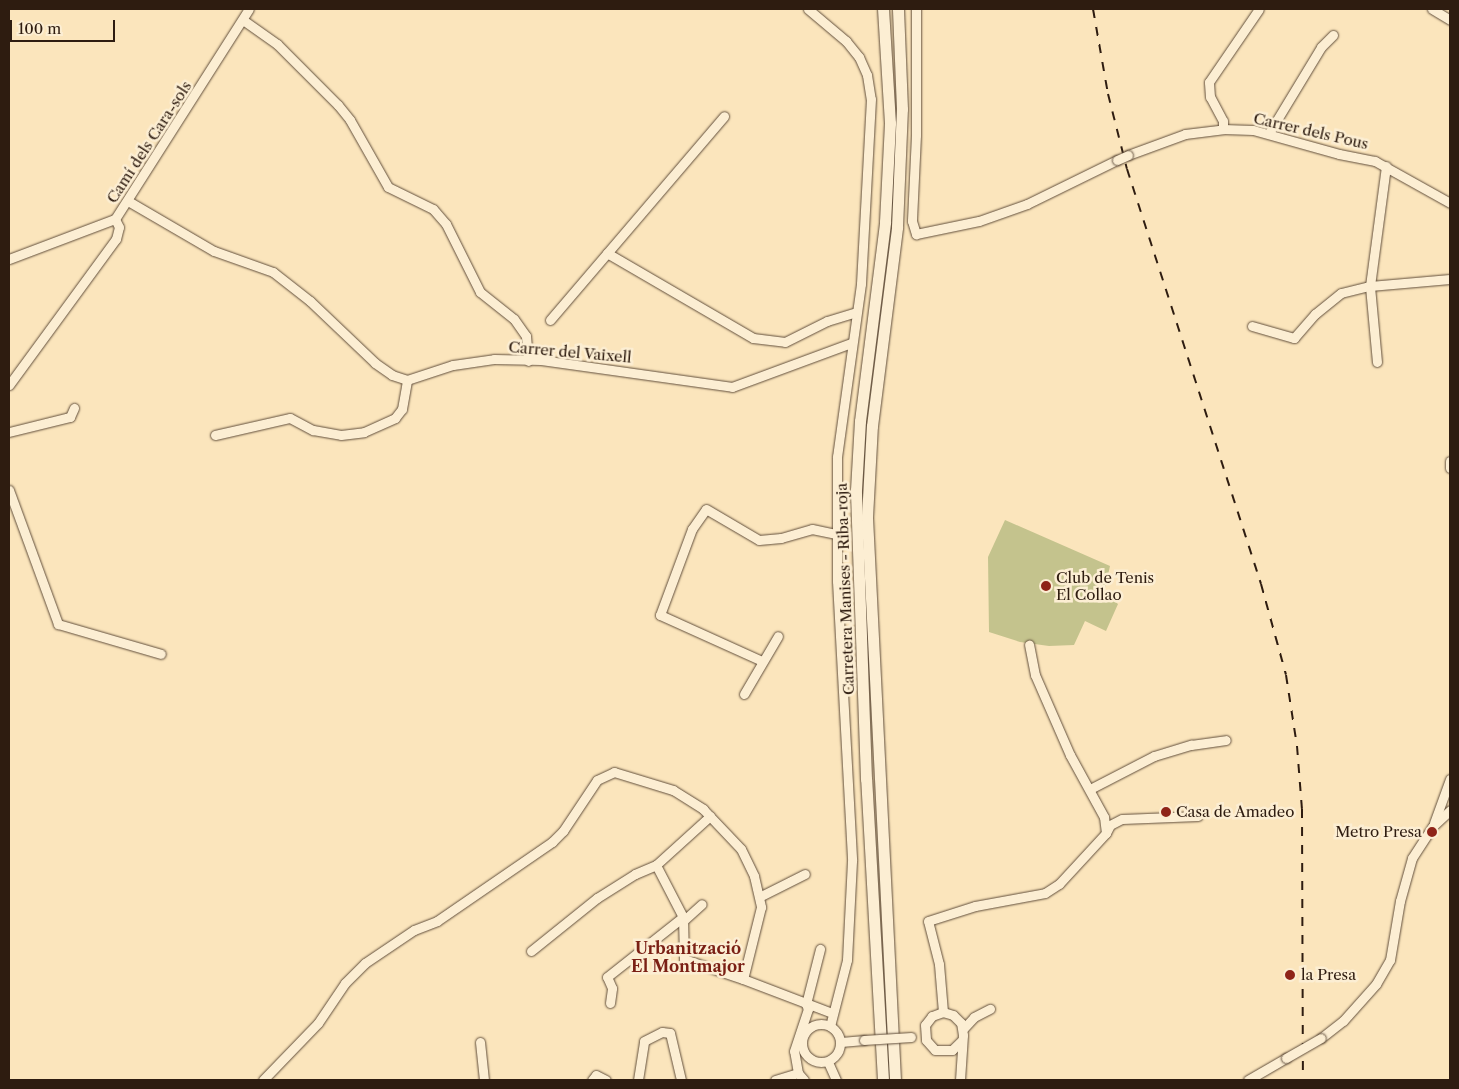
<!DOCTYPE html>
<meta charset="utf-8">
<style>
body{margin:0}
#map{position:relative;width:1459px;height:1089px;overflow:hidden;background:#fbe5bc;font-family:"Libre Caslon Text",serif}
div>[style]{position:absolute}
.green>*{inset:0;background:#c4c38d}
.roads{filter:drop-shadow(0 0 1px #614e3b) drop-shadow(0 0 1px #614e3b)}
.street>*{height:9px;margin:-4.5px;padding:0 4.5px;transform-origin:4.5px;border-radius:4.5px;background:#fceed3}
.street>.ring{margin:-4.5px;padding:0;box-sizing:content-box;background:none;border:9px solid #fceed3;border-radius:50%}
.secondary>*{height:11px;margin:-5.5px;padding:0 5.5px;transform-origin:5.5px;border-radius:5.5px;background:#fceed3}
.rail>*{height:2px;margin-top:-1px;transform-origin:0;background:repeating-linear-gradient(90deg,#2e1c10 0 9px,transparent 0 18px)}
.bridges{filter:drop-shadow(0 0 1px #614e3b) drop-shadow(0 0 1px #614e3b)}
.street-bridge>*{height:9px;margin:-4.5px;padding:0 4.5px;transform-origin:4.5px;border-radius:4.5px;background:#fceed3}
.dots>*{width:14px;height:14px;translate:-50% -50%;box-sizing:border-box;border:2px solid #fceed3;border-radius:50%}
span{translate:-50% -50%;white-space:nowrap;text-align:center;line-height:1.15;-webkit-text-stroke:5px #fceed3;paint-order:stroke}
.street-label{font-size:15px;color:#2e1c10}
.poi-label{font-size:15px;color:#2e1c10}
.left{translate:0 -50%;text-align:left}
.right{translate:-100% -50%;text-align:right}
.neighbourhood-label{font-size:16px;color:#7a1f14;font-weight:700}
.frame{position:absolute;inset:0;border:10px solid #2e1c10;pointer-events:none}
.scale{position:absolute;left:10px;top:20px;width:105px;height:22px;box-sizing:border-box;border:2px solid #2e1c10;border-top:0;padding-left:6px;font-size:15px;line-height:18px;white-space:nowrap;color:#2e1c10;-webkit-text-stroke:4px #fceed3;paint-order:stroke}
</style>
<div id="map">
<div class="green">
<i style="clip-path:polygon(1005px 520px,1110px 566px,1104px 593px,1118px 604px,1106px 631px,1085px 621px,1074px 645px,1049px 646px,1020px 642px,989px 632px,988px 557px)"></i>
</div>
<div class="roads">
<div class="street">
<i style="left:808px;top:9px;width:50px;rotate:40.1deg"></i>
<i style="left:846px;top:41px;width:21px;rotate:51deg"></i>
<i style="left:859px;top:57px;width:20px;rotate:66deg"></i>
<i style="left:867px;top:75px;width:24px;rotate:81deg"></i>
<i style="left:871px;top:99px;width:185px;rotate:93.1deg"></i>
<i style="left:861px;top:284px;width:175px;rotate:97.9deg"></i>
<i style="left:837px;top:457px;width:124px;rotate:90deg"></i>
<i style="left:837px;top:581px;width:280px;rotate:86.9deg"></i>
<i style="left:852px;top:861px;width:99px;rotate:92.9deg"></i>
<i style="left:847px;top:960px;width:68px;rotate:104.4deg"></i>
<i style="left:916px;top:9px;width:126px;rotate:90deg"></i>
<i style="left:916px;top:135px;width:86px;rotate:92.7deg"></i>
<i style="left:912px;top:221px;width:14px;rotate:73deg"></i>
<i style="left:916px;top:234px;width:64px;rotate:-11.7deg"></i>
<i style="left:979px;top:221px;width:51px;rotate:-19.5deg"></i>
<i style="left:1027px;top:204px;width:100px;rotate:-26.1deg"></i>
<i style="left:1432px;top:9px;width:21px;rotate:31deg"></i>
<i style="left:243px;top:20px;width:42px;rotate:35.2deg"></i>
<i style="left:277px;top:44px;width:86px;rotate:45deg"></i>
<i style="left:338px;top:105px;width:19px;rotate:51deg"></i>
<i style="left:350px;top:120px;width:77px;rotate:60.4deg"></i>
<i style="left:388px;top:187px;width:50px;rotate:26.1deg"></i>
<i style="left:433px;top:209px;width:20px;rotate:49deg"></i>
<i style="left:446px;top:224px;width:76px;rotate:63.4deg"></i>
<i style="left:480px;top:292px;width:43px;rotate:38.5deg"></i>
<i style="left:514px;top:319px;width:21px;rotate:55deg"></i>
<i style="left:526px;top:336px;width:25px;rotate:85deg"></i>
<i style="left:1223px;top:129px;width:8px;rotate:-90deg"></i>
<i style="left:1223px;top:121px;width:27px;rotate:-118deg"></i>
<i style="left:1210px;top:97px;width:15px;rotate:-94deg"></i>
<i style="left:1209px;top:82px;width:88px;rotate:-55.6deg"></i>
<i style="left:1269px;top:133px;width:100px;rotate:-58.8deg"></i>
<i style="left:1321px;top:47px;width:17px;rotate:-45deg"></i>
<i style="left:1128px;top:155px;width:61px;rotate:-20.2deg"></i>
<i style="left:1185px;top:134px;width:38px;rotate:-7deg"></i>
<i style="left:1223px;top:129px;width:30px;rotate:2deg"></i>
<i style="left:1253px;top:130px;width:89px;rotate:15.6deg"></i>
<i style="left:1339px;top:154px;width:37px;rotate:11deg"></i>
<i style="left:1375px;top:161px;width:86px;rotate:29.2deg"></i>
<i style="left:128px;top:201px;width:99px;rotate:30.2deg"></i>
<i style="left:214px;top:251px;width:63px;rotate:19.6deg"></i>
<i style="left:273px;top:272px;width:47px;rotate:38.1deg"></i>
<i style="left:310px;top:301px;width:90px;rotate:43.6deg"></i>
<i style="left:375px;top:363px;width:21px;rotate:35deg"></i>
<i style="left:392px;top:375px;width:16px;rotate:18deg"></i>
<i style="left:407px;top:380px;width:48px;rotate:-18.1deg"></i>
<i style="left:453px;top:365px;width:41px;rotate:-8.3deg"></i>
<i style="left:494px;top:359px;width:47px;rotate:1.2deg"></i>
<i style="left:541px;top:360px;width:193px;rotate:8deg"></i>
<i style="left:732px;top:387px;width:127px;rotate:-20.3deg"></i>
<i style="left:607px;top:253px;width:169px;rotate:30.2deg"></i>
<i style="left:753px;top:338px;width:32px;rotate:7deg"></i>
<i style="left:785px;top:342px;width:47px;rotate:-26.6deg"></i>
<i style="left:827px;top:321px;width:30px;rotate:-17deg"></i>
<i style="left:9px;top:259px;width:113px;rotate:-20.7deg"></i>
<i style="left:115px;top:219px;width:249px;rotate:-57.5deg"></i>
<i style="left:550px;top:320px;width:268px;rotate:-49.5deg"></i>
<i style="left:1252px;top:326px;width:44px;rotate:15.9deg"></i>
<i style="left:1294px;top:338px;width:32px;rotate:-49deg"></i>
<i style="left:1315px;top:314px;width:33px;rotate:-39deg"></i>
<i style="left:1341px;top:293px;width:30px;rotate:-14deg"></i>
<i style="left:1370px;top:286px;width:80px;rotate:-5deg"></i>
<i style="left:1377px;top:362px;width:76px;rotate:-95.3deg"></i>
<i style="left:1370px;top:286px;width:121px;rotate:-82.4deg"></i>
<i style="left:9px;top:385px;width:181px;rotate:-53.8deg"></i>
<i style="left:116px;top:239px;width:12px;rotate:-76deg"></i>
<i style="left:119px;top:227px;width:9px;rotate:-117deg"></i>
<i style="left:9px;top:432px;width:63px;rotate:-13.8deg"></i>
<i style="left:70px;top:417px;width:10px;rotate:-66deg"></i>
<i style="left:215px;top:435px;width:77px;rotate:-12.8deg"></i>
<i style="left:290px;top:418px;width:26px;rotate:28deg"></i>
<i style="left:313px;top:430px;width:28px;rotate:10deg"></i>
<i style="left:341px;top:435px;width:23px;rotate:-7deg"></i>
<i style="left:364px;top:432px;width:34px;rotate:-24deg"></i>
<i style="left:395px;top:418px;width:11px;rotate:-52deg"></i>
<i style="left:402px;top:409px;width:29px;rotate:-80deg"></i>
<i style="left:1450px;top:461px;width:7px;rotate:90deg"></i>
<i style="left:9px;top:490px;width:143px;rotate:69.9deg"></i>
<i style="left:58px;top:624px;width:107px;rotate:16.2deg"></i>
<i style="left:762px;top:661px;width:112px;rotate:-155.7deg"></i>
<i style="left:660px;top:615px;width:92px;rotate:-69.6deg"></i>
<i style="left:692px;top:529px;width:24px;rotate:-55deg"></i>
<i style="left:706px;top:509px;width:61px;rotate:30.3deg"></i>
<i style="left:759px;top:540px;width:22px;rotate:-5deg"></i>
<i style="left:781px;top:538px;width:32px;rotate:-16deg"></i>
<i style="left:812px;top:529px;width:25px;rotate:12deg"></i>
<i style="left:744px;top:694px;width:67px;rotate:-59.6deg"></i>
<i style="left:1090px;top:789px;width:72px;rotate:-27.3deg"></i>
<i style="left:1154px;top:756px;width:39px;rotate:-17deg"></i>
<i style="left:1191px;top:745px;width:35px;rotate:-8deg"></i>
<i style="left:1434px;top:823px;width:47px;rotate:-70deg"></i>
<i style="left:1106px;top:833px;width:9px;rotate:-63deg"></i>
<i style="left:1110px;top:825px;width:13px;rotate:-27deg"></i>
<i style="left:1122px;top:819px;width:76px;rotate:-2.3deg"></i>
<i style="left:656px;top:865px;width:59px;rotate:62.6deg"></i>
<i style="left:683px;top:917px;width:42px;rotate:88.6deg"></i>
<i style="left:684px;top:959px;width:62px;rotate:18.7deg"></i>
<i style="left:761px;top:896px;width:49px;rotate:-26.6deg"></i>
<i style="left:683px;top:921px;width:25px;rotate:-42deg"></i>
<i style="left:531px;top:951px;width:85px;rotate:-38.8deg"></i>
<i style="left:597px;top:898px;width:45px;rotate:-32.3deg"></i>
<i style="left:635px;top:874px;width:23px;rotate:-23deg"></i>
<i style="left:656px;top:865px;width:73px;rotate:-42.2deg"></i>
<i style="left:610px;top:1003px;width:15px;rotate:-82deg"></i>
<i style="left:612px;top:988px;width:12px;rotate:-114deg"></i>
<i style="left:607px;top:977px;width:97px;rotate:-38.3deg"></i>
<i style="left:943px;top:1012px;width:48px;rotate:-94.8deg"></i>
<i style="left:939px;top:964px;width:44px;rotate:-104.3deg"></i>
<i style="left:928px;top:921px;width:49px;rotate:-17.7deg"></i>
<i style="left:975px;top:906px;width:71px;rotate:-10.5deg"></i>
<i style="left:1045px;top:893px;width:17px;rotate:-33deg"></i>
<i style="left:1059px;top:884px;width:69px;rotate:-47.3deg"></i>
<i style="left:1106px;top:833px;width:16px;rotate:-97deg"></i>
<i style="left:1104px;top:817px;width:71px;rotate:-118.7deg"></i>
<i style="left:1070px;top:755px;width:87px;rotate:-113.6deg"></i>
<i style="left:1035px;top:675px;width:31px;rotate:-101deg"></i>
<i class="ring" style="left:802px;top:1024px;width:29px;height:29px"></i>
<i style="left:963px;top:1029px;width:16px;rotate:-47deg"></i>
<i style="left:974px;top:1017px;width:18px;rotate:-27deg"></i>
<i style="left:1321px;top:1038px;width:28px;rotate:-38deg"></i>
<i style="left:1343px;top:1021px;width:50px;rotate:-48.3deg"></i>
<i style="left:1376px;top:984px;width:28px;rotate:-60deg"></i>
<i style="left:1390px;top:960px;width:60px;rotate:-80.4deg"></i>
<i style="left:1400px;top:901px;width:45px;rotate:-74.4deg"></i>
<i style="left:1412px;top:858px;width:37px;rotate:-57deg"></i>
<i style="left:1432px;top:827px;width:25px;rotate:-43deg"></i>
<i style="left:480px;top:1042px;width:38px;rotate:84deg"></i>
<i style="left:841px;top:1042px;width:23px;rotate:-5deg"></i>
<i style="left:828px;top:1062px;width:20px;rotate:66deg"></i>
<i style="left:263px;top:1080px;width:79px;rotate:-46deg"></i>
<i style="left:318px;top:1023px;width:48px;rotate:-56deg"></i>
<i style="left:345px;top:983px;width:28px;rotate:-45deg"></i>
<i style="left:365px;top:963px;width:59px;rotate:-34deg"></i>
<i style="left:414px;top:930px;width:25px;rotate:-21deg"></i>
<i style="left:437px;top:921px;width:140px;rotate:-34.5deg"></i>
<i style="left:552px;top:842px;width:16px;rotate:-45deg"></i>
<i style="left:563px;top:831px;width:61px;rotate:-56.3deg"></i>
<i style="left:597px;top:780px;width:19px;rotate:-25deg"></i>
<i style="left:614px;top:772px;width:62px;rotate:17deg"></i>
<i style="left:673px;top:790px;width:36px;rotate:32deg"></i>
<i style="left:703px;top:809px;width:55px;rotate:46.5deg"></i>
<i style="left:741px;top:849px;width:30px;rotate:64deg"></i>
<i style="left:754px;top:876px;width:32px;rotate:77deg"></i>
<i style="left:761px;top:907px;width:74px;rotate:104deg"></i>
<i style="left:743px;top:979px;width:95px;rotate:20.9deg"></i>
<i style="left:592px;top:1080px;width:6px;rotate:-51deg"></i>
<i style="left:596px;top:1075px;width:11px;rotate:27deg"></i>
<i style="left:638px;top:1080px;width:39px;rotate:-81deg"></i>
<i style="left:644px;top:1041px;width:20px;rotate:-27deg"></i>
<i style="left:662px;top:1032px;width:8px;rotate:7deg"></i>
<i style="left:670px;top:1033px;width:48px;rotate:76.8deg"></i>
<i style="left:775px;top:1080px;width:24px;rotate:-17deg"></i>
<i style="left:804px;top:1080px;width:9px;rotate:-131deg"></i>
<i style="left:798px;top:1073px;width:22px;rotate:-100deg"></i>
<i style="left:794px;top:1051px;width:44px;rotate:-71.6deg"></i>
<i style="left:808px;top:1009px;width:5px;rotate:-112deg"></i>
<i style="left:806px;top:1004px;width:57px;rotate:-75.7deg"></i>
<i style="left:960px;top:1080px;width:45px;rotate:-86.2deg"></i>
<i style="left:963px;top:1035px;width:12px;rotate:-99deg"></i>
<i style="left:961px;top:1023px;width:11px;rotate:-135deg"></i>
<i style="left:953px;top:1015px;width:10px;rotate:-163deg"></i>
<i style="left:943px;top:1012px;width:12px;rotate:160deg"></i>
<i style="left:932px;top:1016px;width:11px;rotate:128deg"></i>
<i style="left:925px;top:1025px;width:15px;rotate:86deg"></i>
<i style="left:926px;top:1040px;width:13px;rotate:48deg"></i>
<i style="left:935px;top:1050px;width:17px"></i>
<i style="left:952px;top:1050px;width:13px;rotate:-45deg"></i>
<i style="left:1248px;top:1080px;width:44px;rotate:-30.1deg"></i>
</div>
<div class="secondary">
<i style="left:883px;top:1080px;width:301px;rotate:-93.2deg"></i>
<i style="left:866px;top:779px;width:289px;rotate:-92deg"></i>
<i style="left:856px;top:490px;width:69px;rotate:-86.7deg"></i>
<i style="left:860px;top:421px;width:201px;rotate:-82.8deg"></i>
<i style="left:885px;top:222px;width:99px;rotate:-87.1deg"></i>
<i style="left:890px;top:123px;width:114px;rotate:-93.5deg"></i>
<i style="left:895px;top:1080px;width:564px;rotate:-92.85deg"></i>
<i style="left:867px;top:517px;width:91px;rotate:-86.9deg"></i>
<i style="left:872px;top:426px;width:201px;rotate:-82.8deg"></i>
<i style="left:897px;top:227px;width:118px;rotate:-87.6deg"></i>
<i style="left:902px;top:109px;width:100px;rotate:-92.3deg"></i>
</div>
</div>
<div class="rail">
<i style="left:1093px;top:9px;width:86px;rotate:80deg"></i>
<i style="left:1108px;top:94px;width:77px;rotate:75.8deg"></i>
<i style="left:1127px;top:169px;width:436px;rotate:72.1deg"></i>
<i style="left:1261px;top:584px;width:94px;rotate:74.6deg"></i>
<i style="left:1286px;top:675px;width:72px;rotate:81.2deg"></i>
<i style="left:1297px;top:746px;width:63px;rotate:85.5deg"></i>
<i style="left:1302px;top:809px;width:271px;rotate:89.8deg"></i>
</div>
<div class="bridges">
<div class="street-bridge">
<i style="left:1117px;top:160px;width:12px;rotate:-24deg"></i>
<i style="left:864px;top:1040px;width:47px;rotate:-3.7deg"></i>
<i style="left:1286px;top:1058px;width:40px;rotate:-29.7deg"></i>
</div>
</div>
<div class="dots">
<i style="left:1046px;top:586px;background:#8f2418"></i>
<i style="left:1166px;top:812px;background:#8f2418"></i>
<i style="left:1432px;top:832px;background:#8f2418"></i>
<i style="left:1290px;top:975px;background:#8f2418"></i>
</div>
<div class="street-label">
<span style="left:1311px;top:131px;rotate:13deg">Carrer dels Pous</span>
<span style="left:149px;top:142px;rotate:-57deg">Camí dels Cara-sols</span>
<span style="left:570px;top:352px;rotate:5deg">Carrer del Vaixell</span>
<span style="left:845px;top:589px;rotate:-92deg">Carretera Manises - Riba-roja</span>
</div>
<div class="poi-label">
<span class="left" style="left:1056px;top:586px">Club de Tenis<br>El Collao</span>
<span class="left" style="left:1176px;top:812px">Casa de Amadeo</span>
<span class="right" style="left:1422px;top:832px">Metro Presa</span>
<span class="left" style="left:1301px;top:975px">la Presa</span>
</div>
<div class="neighbourhood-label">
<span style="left:688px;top:957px">Urbanització<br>El Montmajor</span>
</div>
<div class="frame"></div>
<div class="scale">100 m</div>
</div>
